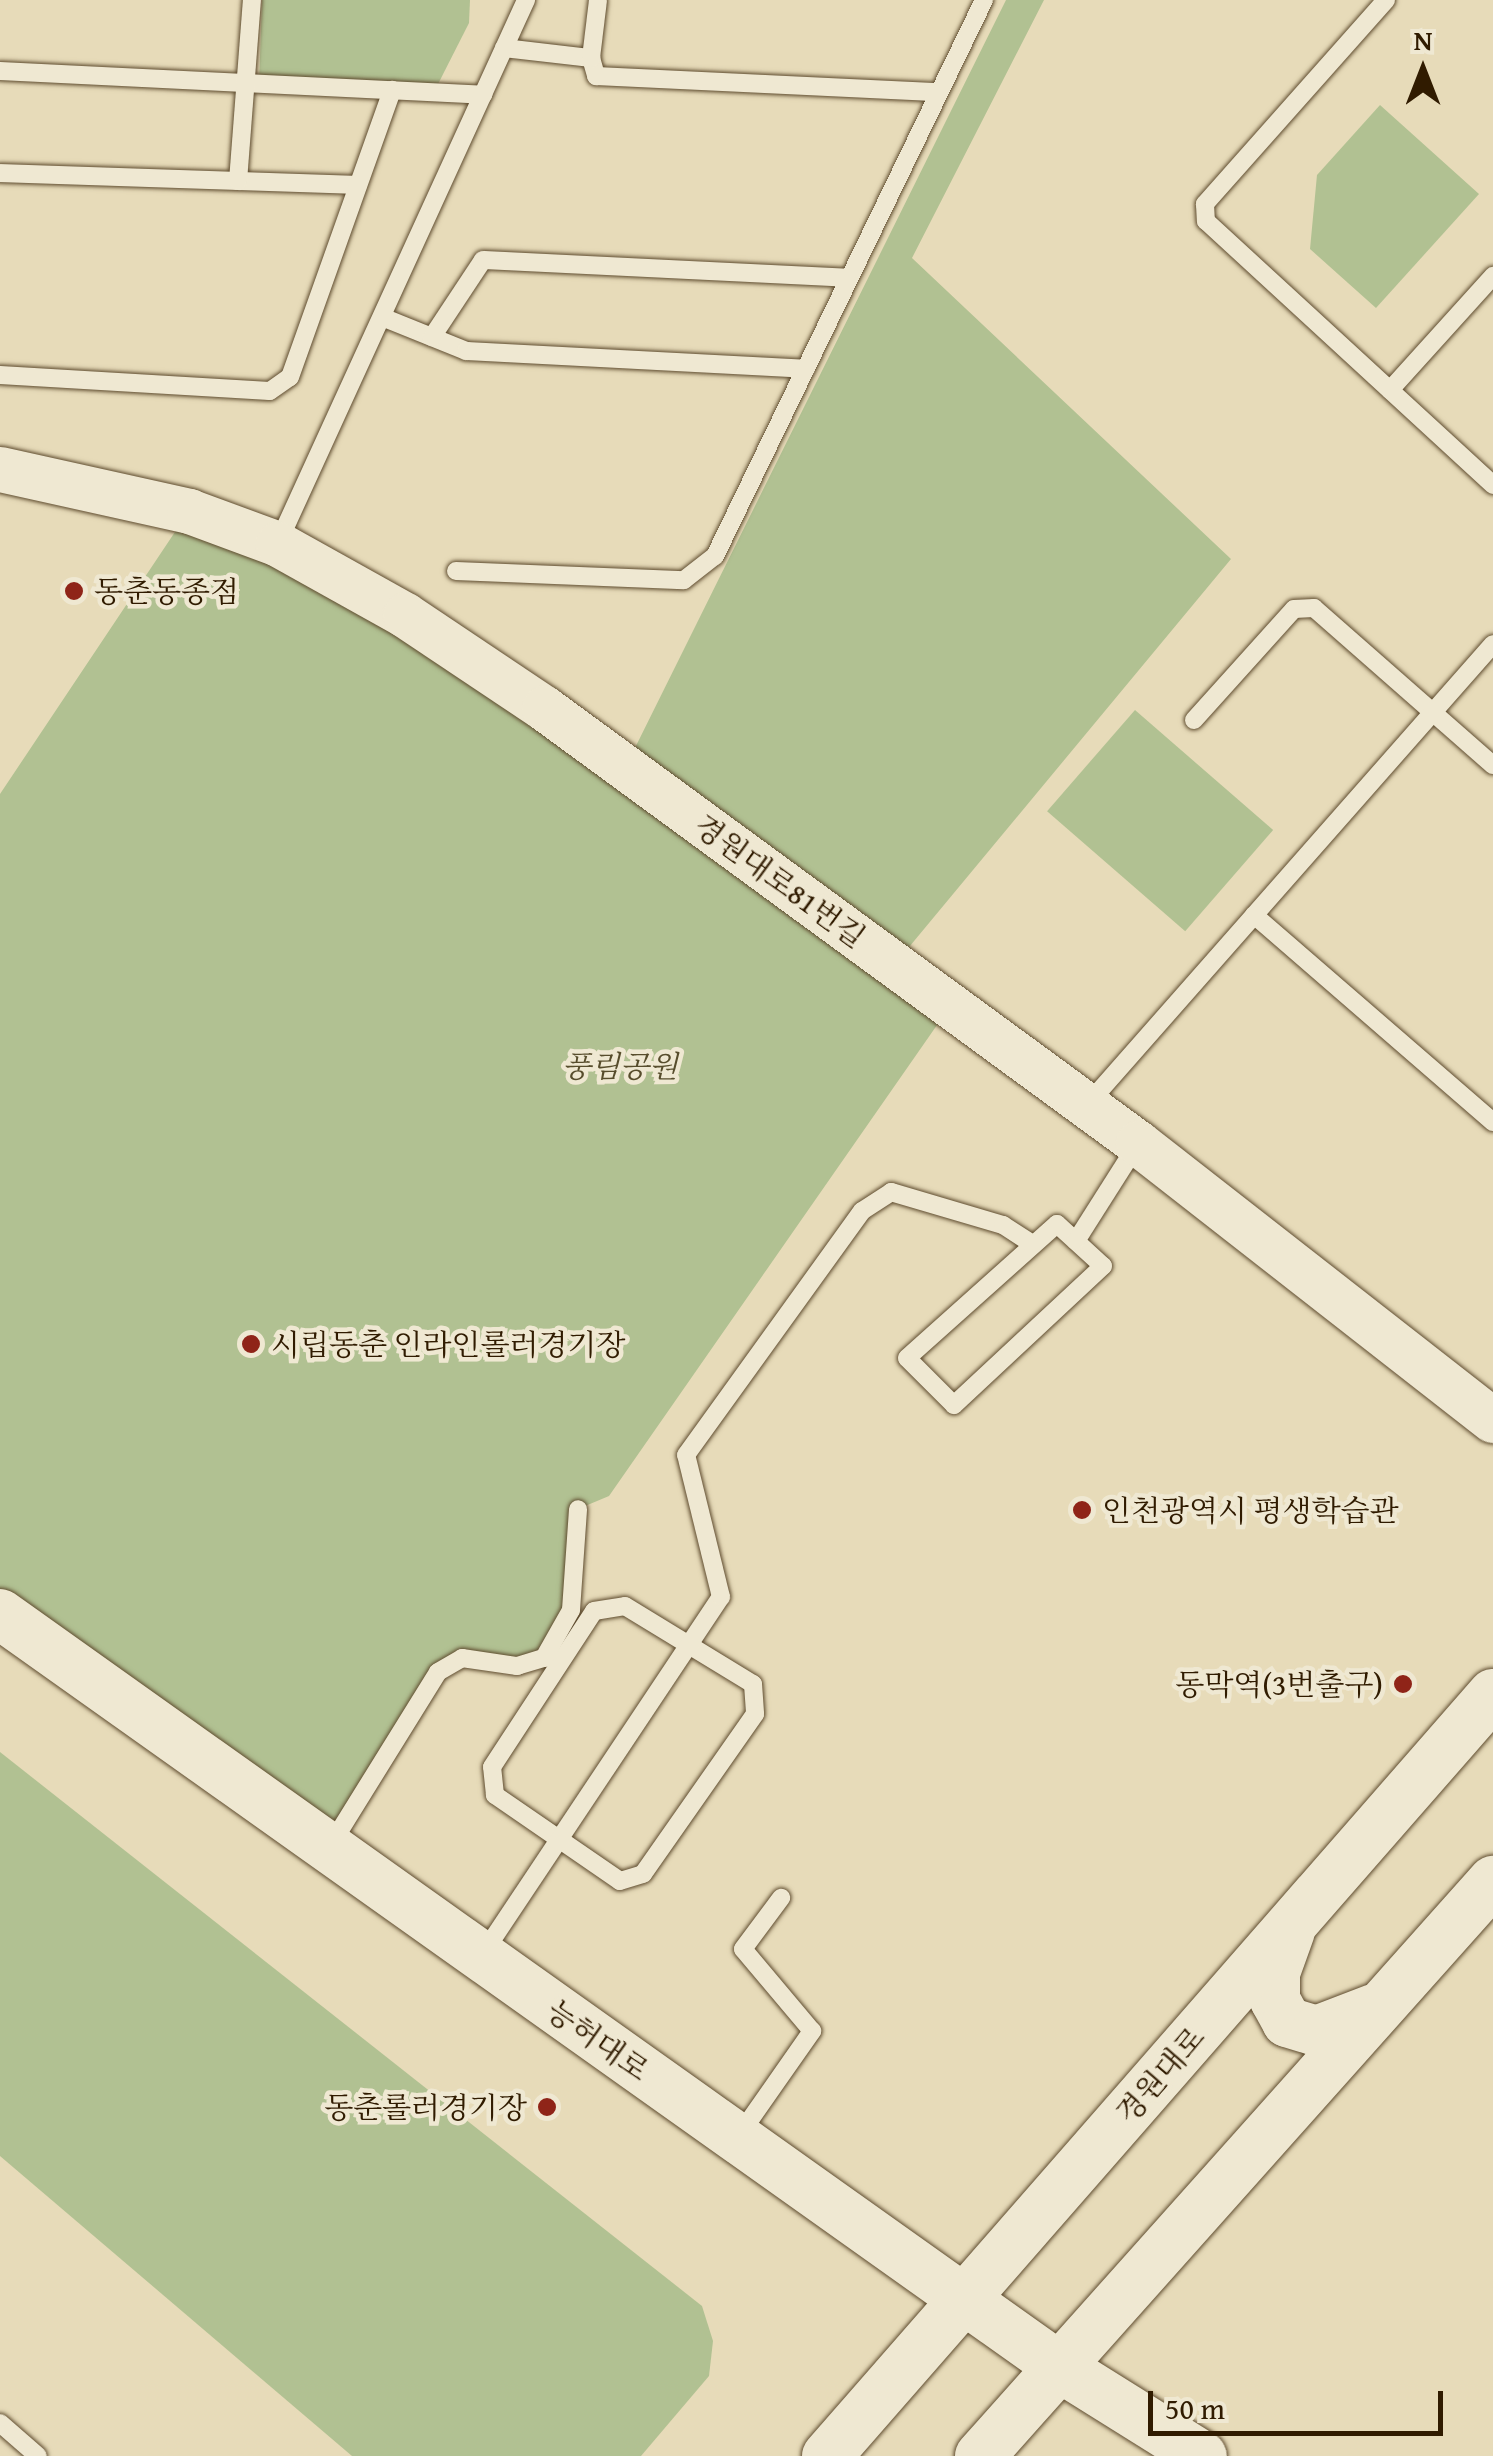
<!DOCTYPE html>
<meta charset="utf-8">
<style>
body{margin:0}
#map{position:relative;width:1493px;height:2456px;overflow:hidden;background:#e7dbb9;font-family:"Gentium Book Plus","Noto Serif KR",serif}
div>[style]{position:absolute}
.green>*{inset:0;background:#b1c192;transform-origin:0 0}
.roads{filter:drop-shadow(0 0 2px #5e4b2e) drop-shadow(0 0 2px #5e4b2e)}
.service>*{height:18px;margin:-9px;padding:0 9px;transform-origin:9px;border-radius:9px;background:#efe8d2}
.tertiary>*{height:45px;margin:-22.5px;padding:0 22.5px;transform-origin:22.5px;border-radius:22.5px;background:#efe8d2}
.secondary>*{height:50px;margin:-25px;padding:0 25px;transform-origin:25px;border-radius:25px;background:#efe8d2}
.dots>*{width:28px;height:28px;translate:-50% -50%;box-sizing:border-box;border:5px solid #efe8d2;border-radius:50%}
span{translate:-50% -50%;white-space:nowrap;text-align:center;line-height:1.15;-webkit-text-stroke:9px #efe8d2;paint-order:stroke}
.poi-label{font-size:30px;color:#301b00}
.left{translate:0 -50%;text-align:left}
.right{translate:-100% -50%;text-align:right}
.street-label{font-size:30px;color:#301b00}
.park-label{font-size:30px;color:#574d2c;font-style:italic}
.north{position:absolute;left:1373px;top:20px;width:100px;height:100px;-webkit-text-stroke:8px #efe8d2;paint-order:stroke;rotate:0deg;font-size:28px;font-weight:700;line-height:40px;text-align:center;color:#301b00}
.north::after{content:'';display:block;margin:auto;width:35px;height:45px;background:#301b00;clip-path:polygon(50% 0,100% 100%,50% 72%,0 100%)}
.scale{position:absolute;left:1148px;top:2391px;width:295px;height:45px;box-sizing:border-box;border:5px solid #301b00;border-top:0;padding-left:12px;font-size:30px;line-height:35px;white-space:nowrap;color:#301b00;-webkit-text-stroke:8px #efe8d2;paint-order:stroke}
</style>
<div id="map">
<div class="green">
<i style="clip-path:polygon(262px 0,470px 0,469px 23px,434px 92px,259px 84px)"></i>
<i style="clip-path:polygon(1006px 0,1044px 0,912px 258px,1231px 559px,895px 964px,951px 1005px,609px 1496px,578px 1509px,571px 1610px,544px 1658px,462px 1658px,438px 1672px,329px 1848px,0 1614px,0 794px,189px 511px,625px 768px)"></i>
<i style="clip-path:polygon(1380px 105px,1479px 194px,1376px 308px,1310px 249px,1317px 175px)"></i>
<i style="left:1135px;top:710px;width:183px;height:134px;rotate:41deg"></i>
<i style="clip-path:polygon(0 1752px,702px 2306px,713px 2341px,709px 2376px,641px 2456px,352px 2456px,0 2156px)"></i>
</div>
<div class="roads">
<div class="service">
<i style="left:1386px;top:0;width:273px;rotate:131.6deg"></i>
<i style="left:1205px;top:204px;width:17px;rotate:87deg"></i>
<i style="left:1206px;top:221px;width:390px;rotate:42.6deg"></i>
<i style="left:504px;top:48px;width:88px;rotate:6.6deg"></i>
<i style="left:591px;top:58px;width:19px;rotate:74deg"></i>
<i style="left:596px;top:76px;width:343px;rotate:2.7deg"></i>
<i style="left:591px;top:58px;width:58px;rotate:-83.1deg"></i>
<i style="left:0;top:71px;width:484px;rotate:2.8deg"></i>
<i style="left:0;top:173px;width:358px;rotate:1.9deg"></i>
<i style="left:238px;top:181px;width:182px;rotate:-85.6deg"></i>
<i style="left:382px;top:317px;width:91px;rotate:22deg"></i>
<i style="left:466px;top:351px;width:340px;rotate:3deg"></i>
<i style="left:432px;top:337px;width:92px;rotate:-56.5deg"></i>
<i style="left:483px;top:260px;width:366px;rotate:2.8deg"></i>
<i style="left:0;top:375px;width:270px;rotate:3.4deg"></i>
<i style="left:270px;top:391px;width:24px;rotate:-35deg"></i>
<i style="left:290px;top:377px;width:305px;rotate:-70.4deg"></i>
<i style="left:1390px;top:390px;width:154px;rotate:-47.9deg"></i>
<i style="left:278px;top:543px;width:597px;rotate:-65.45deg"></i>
<i style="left:456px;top:571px;width:228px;rotate:2.3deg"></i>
<i style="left:684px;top:580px;width:39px;rotate:-38deg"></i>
<i style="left:715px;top:556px;width:618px;rotate:-64.18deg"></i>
<i style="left:1194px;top:720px;width:149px;rotate:-48deg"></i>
<i style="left:1294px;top:609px;width:20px;rotate:-3deg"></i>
<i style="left:1314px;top:608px;width:238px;rotate:41.3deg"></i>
<i style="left:1254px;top:915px;width:316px;rotate:40.9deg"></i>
<i style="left:1087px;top:1105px;width:614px;rotate:-48.63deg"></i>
<i style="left:1057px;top:1224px;width:62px;rotate:42.4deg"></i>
<i style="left:1103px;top:1266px;width:204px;rotate:137deg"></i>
<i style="left:954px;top:1405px;width:66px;rotate:-135deg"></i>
<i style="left:907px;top:1358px;width:201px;rotate:-41.8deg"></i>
<i style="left:1076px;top:1241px;width:114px;rotate:-57.6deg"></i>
<i style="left:625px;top:1606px;width:150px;rotate:31.4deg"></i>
<i style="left:753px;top:1684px;width:30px;rotate:86deg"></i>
<i style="left:755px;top:1714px;width:195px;rotate:125deg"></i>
<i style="left:643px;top:1874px;width:24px;rotate:163deg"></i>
<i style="left:620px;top:1881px;width:152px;rotate:-145.5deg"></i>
<i style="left:495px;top:1795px;width:28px;rotate:-96deg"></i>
<i style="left:492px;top:1767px;width:186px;rotate:-56.8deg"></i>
<i style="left:594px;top:1611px;width:31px;rotate:-9deg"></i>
<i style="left:332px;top:1843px;width:201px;rotate:-58.2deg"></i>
<i style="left:438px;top:1672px;width:28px;rotate:-30deg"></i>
<i style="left:462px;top:1658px;width:56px;rotate:8.3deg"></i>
<i style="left:517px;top:1666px;width:28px;rotate:-17deg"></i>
<i style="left:544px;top:1658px;width:55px;rotate:-60.6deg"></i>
<i style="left:571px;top:1610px;width:101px;rotate:-86deg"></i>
<i style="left:484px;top:1952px;width:427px;rotate:-56.3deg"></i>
<i style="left:721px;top:1597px;width:146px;rotate:-103.8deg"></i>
<i style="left:686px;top:1455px;width:301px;rotate:-54.2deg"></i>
<i style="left:862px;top:1211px;width:35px;rotate:-33deg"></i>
<i style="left:891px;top:1192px;width:117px;rotate:16.4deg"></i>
<i style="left:1003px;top:1225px;width:31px;rotate:33deg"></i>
<i style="left:740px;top:2134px;width:126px;rotate:-55deg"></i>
<i style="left:812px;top:2031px;width:107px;rotate:-130.1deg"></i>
<i style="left:743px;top:1949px;width:64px;rotate:-53.3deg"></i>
<i style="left:0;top:2423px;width:50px;rotate:41deg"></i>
</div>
<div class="tertiary">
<i style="left:0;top:469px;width:194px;rotate:12.5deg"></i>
<i style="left:189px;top:511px;width:95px;rotate:20.3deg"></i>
<i style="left:278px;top:544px;width:145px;rotate:29.2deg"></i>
<i style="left:405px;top:615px;width:167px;rotate:33.8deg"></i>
<i style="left:544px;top:708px;width:736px;rotate:36.22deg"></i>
<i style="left:1138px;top:1143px;width:450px;rotate:38deg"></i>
</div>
<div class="secondary">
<i style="left:0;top:1614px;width:1302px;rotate:35.4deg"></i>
<i style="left:1061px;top:2368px;width:166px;rotate:32deg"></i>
<i style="left:1290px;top:1931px;width:45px;rotate:109.7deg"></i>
<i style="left:1275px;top:1973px;width:27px;rotate:90deg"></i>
<i style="left:1275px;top:2000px;width:25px;rotate:61deg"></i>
<i style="left:1287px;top:2022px;width:30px;rotate:17deg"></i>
<i style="left:1316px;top:2031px;width:62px;rotate:-20.8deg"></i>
<i style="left:827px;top:2456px;width:1012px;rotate:-48.85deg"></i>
<i style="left:980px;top:2456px;width:771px;rotate:-48.26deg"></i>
</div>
</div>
<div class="dots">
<i style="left:74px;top:591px;background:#8f2418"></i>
<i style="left:251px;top:1344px;background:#8f2418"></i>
<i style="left:1082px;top:1510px;background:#8f2418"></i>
<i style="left:1403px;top:1684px;background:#8f2418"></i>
<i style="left:547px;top:2107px;background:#8f2418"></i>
</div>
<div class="poi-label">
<span class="left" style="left:94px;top:591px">동춘동종점</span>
<span class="left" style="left:271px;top:1344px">시립동춘 인라인롤러경기장</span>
<span class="left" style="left:1102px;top:1510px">인천광역시 평생학습관</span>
<span class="right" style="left:1383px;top:1684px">동막역(3번출구)</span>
<span class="right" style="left:527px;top:2107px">동춘롤러경기장</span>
</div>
<div class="street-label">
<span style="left:780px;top:881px;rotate:36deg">경원대로81번길</span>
<span style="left:598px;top:2040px;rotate:35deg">능허대로</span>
<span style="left:1160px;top:2075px;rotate:-49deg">경원대로</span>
</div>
<div class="park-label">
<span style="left:620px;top:1066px">풍림공원</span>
</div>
<div class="north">N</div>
<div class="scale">50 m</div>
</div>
